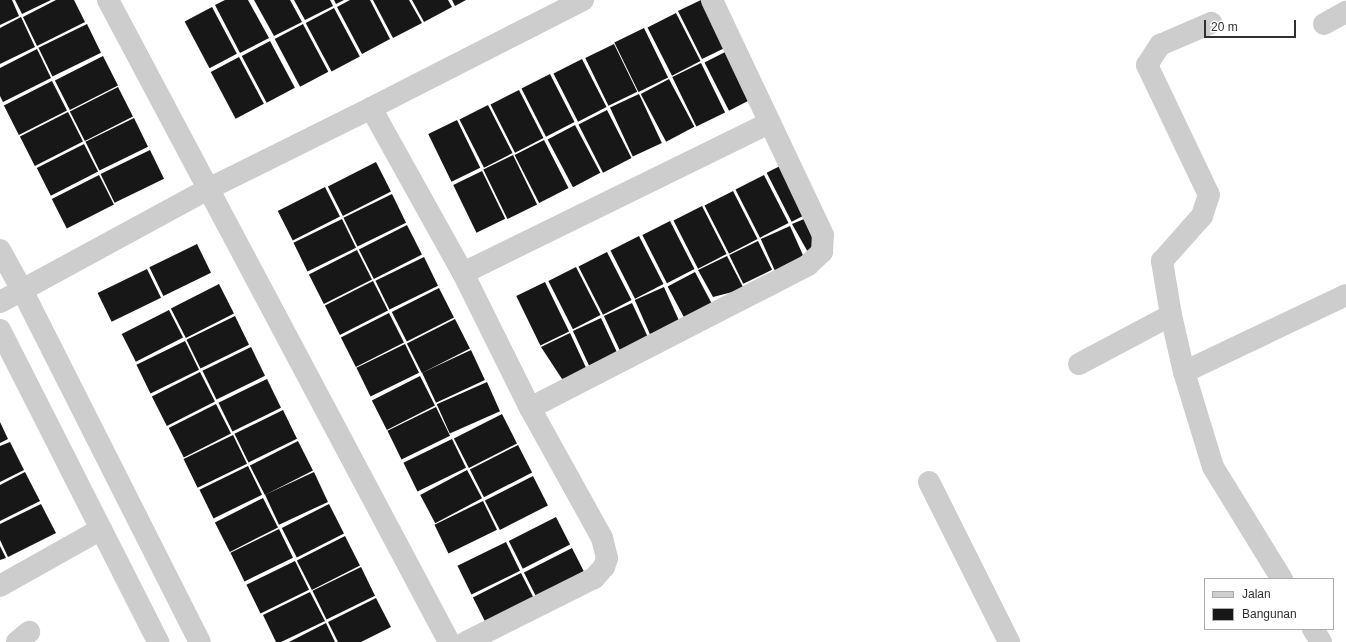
<!DOCTYPE html>
<style>
body{margin:0}
#map{position:relative;width:1346px;height:642px;overflow:hidden;background:#fff;font-family:Helvetica,sans-serif}
div>[style]{position:absolute}
.building>*{inset:0;background:#171717;transform-origin:0 0}
.street>*{height:22px;margin:-11px;padding:0 11px;transform-origin:11px;border-radius:11px;background:#cdcdcd}
span{translate:-50% -50%;white-space:nowrap;text-align:center;line-height:1.15;-webkit-text-stroke:4px #fff;paint-order:stroke}
.legend{position:absolute;left:1204px;top:578px;width:130px;height:52px;box-sizing:border-box;background:#fff;border:1px solid #acacac;margin:0;padding:5px 7px;list-style:none;font-size:12px;color:#303030}
.legend li{display:flex;align-items:center;gap:8px;height:20px}
.legend b{width:20px;border:1px solid #acacac}
.scale{position:absolute;left:1204px;top:20px;width:92px;height:18px;box-sizing:border-box;border:2px solid #303030;border-top:0;padding-left:5px;font-size:12px;line-height:14px;white-space:nowrap;color:#303030;-webkit-text-stroke:3px #fff;paint-order:stroke}
</style>
<div id="map">
<div class="building">
<i style="clip-path:polygon(0 0,12px 0,19px 16px,0 25px)"></i>
<i style="clip-path:polygon(15px 0,51px 0,22px 14px)"></i>
<i style="clip-path:polygon(56px 0,74px 0,85px 22px,37px 46px,23px 17px)"></i>
<i style="clip-path:polygon(225px 0,248px 0,269px 38px,240px 53px,215px 5px)"></i>
<i style="clip-path:polygon(254px 0,290px 0,302px 22px,274px 36px)"></i>
<i style="clip-path:polygon(294px 0,330px 0,333px 6px,305px 20px)"></i>
<i style="clip-path:polygon(334px 0,344px 0,336px 4px)"></i>
<i style="clip-path:polygon(350px 0,370px 0,390px 39px,362px 54px,337px 7px)"></i>
<i style="clip-path:polygon(373px 0,409px 0,422px 23px,393px 38px)"></i>
<i style="clip-path:polygon(412px 0,448px 0,452px 7px,424px 22px)"></i>
<i style="clip-path:polygon(452px 0,466px 0,455px 6px)"></i>
<i style="clip-path:polygon(701px 0,709px 0,731px 45px,702px 59px,678px 11px)"></i>
<i style="left:212px;top:7px;width:53px;height:31px;rotate:62deg"></i>
<i style="left:334px;top:8px;width:55px;height:32px;rotate:62deg"></i>
<i style="left:676px;top:13px;width:54px;height:32px;rotate:63deg"></i>
<i style="clip-path:polygon(21px 17px,35px 47px,0 64px,0 28px)"></i>
<i style="left:87px;top:24px;width:32px;height:54px;rotate:64deg"></i>
<i style="left:303px;top:24px;width:54px;height:32px;rotate:62deg"></i>
<i style="left:644px;top:28px;width:55px;height:33px;rotate:64deg"></i>
<i style="left:270px;top:41px;width:53px;height:32px;rotate:62deg"></i>
<i style="left:614px;top:44px;width:53px;height:32px;rotate:64deg"></i>
<i style="left:733px;top:48px;width:54px;height:32px;rotate:63deg"></i>
<i style="clip-path:polygon(37px 49px,51px 78px,3px 102px,0 96px,0 68px)"></i>
<i style="left:103px;top:56px;width:33px;height:54px;rotate:63deg"></i>
<i style="left:239px;top:57px;width:53px;height:32px;rotate:62deg"></i>
<i style="left:582px;top:59px;width:54px;height:32px;rotate:63deg"></i>
<i style="left:701px;top:63px;width:55px;height:32px;rotate:64deg"></i>
<i style="left:550px;top:74px;width:54px;height:32px;rotate:63deg"></i>
<i style="left:669px;top:79px;width:54px;height:32px;rotate:62deg"></i>
<i style="left:52px;top:81px;width:33px;height:54px;rotate:63deg"></i>
<i style="left:118px;top:87px;width:33px;height:54px;rotate:63deg"></i>
<i style="left:519px;top:90px;width:54px;height:32px;rotate:63deg"></i>
<i style="left:639px;top:94px;width:54px;height:32px;rotate:65deg"></i>
<i style="left:488px;top:105px;width:54px;height:32px;rotate:63deg"></i>
<i style="left:607px;top:110px;width:54px;height:32px;rotate:63deg"></i>
<i style="left:68px;top:112px;width:33px;height:54px;rotate:63deg"></i>
<i style="left:134px;top:118px;width:32px;height:54px;rotate:64deg"></i>
<i style="left:457px;top:120px;width:53px;height:32px;rotate:64deg"></i>
<i style="left:575px;top:125px;width:54px;height:31px;rotate:62deg"></i>
<i style="left:544px;top:140px;width:54px;height:33px;rotate:63deg"></i>
<i style="left:84px;top:144px;width:31px;height:53px;rotate:63deg"></i>
<i style="left:150px;top:150px;width:32px;height:55px;rotate:64deg"></i>
<i style="left:513px;top:155px;width:55px;height:33px;rotate:64deg"></i>
<i style="left:376px;top:162px;width:33px;height:54px;rotate:63deg"></i>
<i style="left:780px;top:166px;width:55px;height:15px;rotate:63deg"></i>
<i style="left:482px;top:171px;width:53px;height:32px;rotate:64deg"></i>
<i style="left:99px;top:175px;width:33px;height:53px;rotate:63deg"></i>
<i style="left:764px;top:175px;width:54px;height:32px;rotate:63deg"></i>
<i style="left:325px;top:187px;width:33px;height:53px;rotate:63deg"></i>
<i style="left:733px;top:191px;width:54px;height:32px;rotate:63deg"></i>
<i style="left:392px;top:194px;width:32px;height:54px;rotate:64deg"></i>
<i style="left:702px;top:206px;width:54px;height:32px;rotate:63deg"></i>
<i style="left:342px;top:219px;width:32px;height:54px;rotate:64deg"></i>
<i style="clip-path:polygon(804px 219px,817px 248px,809px 254px,792px 224px)"></i>
<i style="left:670px;top:221px;width:54px;height:31px;rotate:63deg"></i>
<i style="left:407px;top:225px;width:33px;height:54px;rotate:63deg"></i>
<i style="left:790px;top:226px;width:37px;height:32px;rotate:66deg"></i>
<i style="left:639px;top:236px;width:54px;height:32px;rotate:63deg"></i>
<i style="left:758px;top:241px;width:32px;height:32px;rotate:64deg"></i>
<i style="left:197px;top:244px;width:32px;height:53px;rotate:64deg"></i>
<i style="left:357px;top:250px;width:33px;height:54px;rotate:63deg"></i>
<i style="left:607px;top:252px;width:54px;height:32px;rotate:63deg"></i>
<i style="clip-path:polygon(727px 256px,744px 289px,713px 297px,698px 270px)"></i>
<i style="left:424px;top:257px;width:32px;height:54px;rotate:64deg"></i>
<i style="left:576px;top:267px;width:54px;height:31px;rotate:63deg"></i>
<i style="left:147px;top:269px;width:32px;height:55px;rotate:64deg"></i>
<i style="left:695px;top:272px;width:38px;height:31px;rotate:62deg"></i>
<i style="left:373px;top:281px;width:33px;height:54px;rotate:63deg"></i>
<i style="left:545px;top:282px;width:55px;height:32px;rotate:64deg"></i>
<i style="left:219px;top:284px;width:33px;height:54px;rotate:63deg"></i>
<i style="left:664px;top:287px;width:42px;height:32px;rotate:66deg"></i>
<i style="left:439px;top:288px;width:33px;height:53px;rotate:63deg"></i>
<i style="left:632px;top:303px;width:42px;height:31px;rotate:65deg"></i>
<i style="left:169px;top:310px;width:31px;height:53px;rotate:63deg"></i>
<i style="left:389px;top:313px;width:33px;height:54px;rotate:63deg"></i>
<i style="left:235px;top:316px;width:32px;height:54px;rotate:64deg"></i>
<i style="left:601px;top:318px;width:43px;height:31px;rotate:65deg"></i>
<i style="left:455px;top:319px;width:33px;height:54px;rotate:63deg"></i>
<i style="clip-path:polygon(570px 333px,588px 372px,562px 379px,541px 347px)"></i>
<i style="left:185px;top:341px;width:32px;height:54px;rotate:64deg"></i>
<i style="left:405px;top:344px;width:32px;height:54px;rotate:64deg"></i>
<i style="left:251px;top:347px;width:32px;height:54px;rotate:64deg"></i>
<i style="left:471px;top:350px;width:33px;height:54px;rotate:65deg"></i>
<i style="left:200px;top:372px;width:33px;height:54px;rotate:63deg"></i>
<i style="left:420px;top:376px;width:33px;height:54px;rotate:63deg"></i>
<i style="left:267px;top:379px;width:32px;height:54px;rotate:64deg"></i>
<i style="left:487px;top:382px;width:32px;height:55px;rotate:66deg"></i>
<i style="left:216px;top:404px;width:33px;height:53px;rotate:63deg"></i>
<i style="left:436px;top:407px;width:32px;height:54px;rotate:64deg"></i>
<i style="left:283px;top:410px;width:32px;height:54px;rotate:64deg"></i>
<i style="left:502px;top:414px;width:33px;height:54px;rotate:63deg"></i>
<i style="clip-path:polygon(0 422px,8px 439px,0 443px)"></i>
<i style="left:233px;top:435px;width:32px;height:55px;rotate:64deg"></i>
<i style="left:452px;top:439px;width:32px;height:54px;rotate:64deg"></i>
<i style="left:298px;top:441px;width:33px;height:54px;rotate:63deg"></i>
<i style="clip-path:polygon(10px 442px,24px 470px,0 482px,0 446px)"></i>
<i style="left:518px;top:445px;width:31px;height:54px;rotate:63deg"></i>
<i style="left:248px;top:466px;width:32px;height:54px;rotate:64deg"></i>
<i style="left:467px;top:470px;width:32px;height:53px;rotate:62deg"></i>
<i style="clip-path:polygon(25px 472px,40px 501px,0 521px,0 485px)"></i>
<i style="left:314px;top:472px;width:33px;height:54px;rotate:65deg"></i>
<i style="left:533px;top:476px;width:33px;height:54px;rotate:63deg"></i>
<i style="left:263px;top:498px;width:33px;height:54px;rotate:63deg"></i>
<i style="left:483px;top:501px;width:32px;height:54px;rotate:64deg"></i>
<i style="clip-path:polygon(41px 504px,56px 533px,8px 557px,0 540px,0 524px)"></i>
<i style="left:329px;top:504px;width:33px;height:53px;rotate:63deg"></i>
<i style="left:556px;top:517px;width:31px;height:53px;rotate:63deg"></i>
<i style="left:279px;top:529px;width:32px;height:54px;rotate:64deg"></i>
<i style="left:345px;top:536px;width:33px;height:54px;rotate:63deg"></i>
<i style="left:506px;top:542px;width:32px;height:54px;rotate:64deg"></i>
<i style="clip-path:polygon(0 546px,6px 558px,0 560px)"></i>
<i style="left:572px;top:548px;width:33px;height:54px;rotate:63deg"></i>
<i style="left:295px;top:561px;width:32px;height:54px;rotate:64deg"></i>
<i style="left:361px;top:567px;width:32px;height:54px;rotate:64deg"></i>
<i style="left:521px;top:573px;width:33px;height:54px;rotate:63deg"></i>
<i style="clip-path:polygon(310px 592px,325px 621px,281px 642px,276px 642px,263px 615px)"></i>
<i style="clip-path:polygon(376px 598px,391px 627px,361px 642px,338px 642px,328px 622px)"></i>
<i style="clip-path:polygon(326px 623px,335px 642px,289px 642px)"></i>
</div>
<div class="street">
<i style="left:108px;top:0;width:727px;rotate:62.02deg"></i>
<i style="left:1324px;top:24px;width:25px;rotate:-29deg"></i>
<i style="left:371px;top:108px;width:189px;rotate:60.9deg"></i>
<i style="left:463px;top:273px;width:151px;rotate:63.6deg"></i>
<i style="left:530px;top:408px;width:149px;rotate:61deg"></i>
<i style="left:602px;top:538px;width:21px;rotate:76deg"></i>
<i style="left:607px;top:558px;width:9px;rotate:108deg"></i>
<i style="left:604px;top:567px;width:15px;rotate:132deg"></i>
<i style="left:594px;top:578px;width:143px;rotate:153.4deg"></i>
<i style="left:0;top:250px;width:46px;rotate:61.2deg"></i>
<i style="left:22px;top:290px;width:394px;rotate:63.2deg"></i>
<i style="left:463px;top:273px;width:341px;rotate:-26.1deg"></i>
<i style="left:0;top:302px;width:237px;rotate:-28.5deg"></i>
<i style="left:208px;top:189px;width:182px;rotate:-26.4deg"></i>
<i style="left:371px;top:108px;width:238px;rotate:-27deg"></i>
<i style="left:1171px;top:315px;width:58px;rotate:77.2deg"></i>
<i style="left:1184px;top:372px;width:99px;rotate:73deg"></i>
<i style="left:1213px;top:467px;width:132px;rotate:58.4deg"></i>
<i style="left:0;top:330px;width:350px;rotate:63.1deg"></i>
<i style="left:1079px;top:364px;width:104px;rotate:-28deg"></i>
<i style="left:1171px;top:315px;width:55px;rotate:-99.5deg"></i>
<i style="left:1162px;top:261px;width:60px;rotate:-48.4deg"></i>
<i style="left:1202px;top:216px;width:22px;rotate:-72deg"></i>
<i style="left:1209px;top:195px;width:144px;rotate:-115.5deg"></i>
<i style="left:1147px;top:65px;width:24px;rotate:-57deg"></i>
<i style="left:1160px;top:45px;width:56px;rotate:-23.3deg"></i>
<i style="left:1184px;top:372px;width:179px;rotate:-25.4deg"></i>
<i style="left:530px;top:408px;width:313px;rotate:-27.2deg"></i>
<i style="left:808px;top:265px;width:19px;rotate:-43deg"></i>
<i style="left:822px;top:252px;width:17px;rotate:-87deg"></i>
<i style="left:823px;top:235px;width:260px;rotate:-115.3deg"></i>
<i style="left:929px;top:482px;width:179px;rotate:63.4deg"></i>
<i style="left:0;top:586px;width:116px;rotate:-29.4deg"></i>
<i style="left:1313px;top:629px;width:15px;rotate:58deg"></i>
<i style="left:17px;top:642px;width:16px;rotate:-40deg"></i>
</div>
<ul class="legend">
<li><b style="height:5px;background:#cdcdcd"></b>Jalan</li>
<li><b style="height:11px;background:#171717"></b>Bangunan</li>
</ul>
<div class="scale">20 m</div>
</div>
